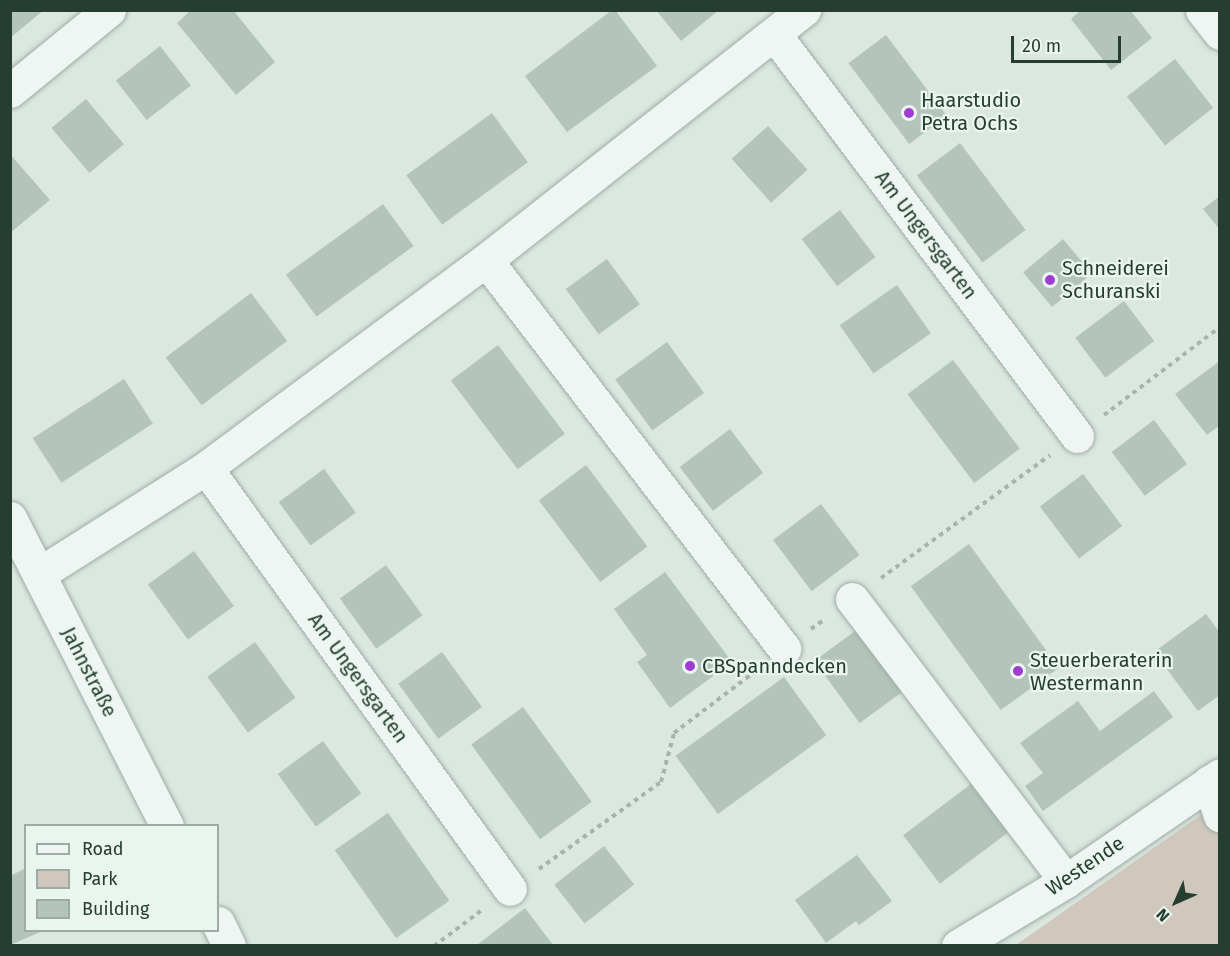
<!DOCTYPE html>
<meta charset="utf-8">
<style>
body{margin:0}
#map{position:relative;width:1230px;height:956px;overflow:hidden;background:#dce7e1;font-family:"Fira Sans",sans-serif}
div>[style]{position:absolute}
.green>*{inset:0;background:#d1c8bd}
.building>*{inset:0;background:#b3c4bb;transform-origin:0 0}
.path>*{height:4px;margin-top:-2px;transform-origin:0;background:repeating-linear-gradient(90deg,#a7b3ad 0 4.5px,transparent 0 9px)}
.roads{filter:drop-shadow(0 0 2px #9eaea5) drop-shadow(0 0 2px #9eaea5)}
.minor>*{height:33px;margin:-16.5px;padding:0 16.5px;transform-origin:16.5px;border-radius:16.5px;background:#eff5f2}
.dots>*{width:16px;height:16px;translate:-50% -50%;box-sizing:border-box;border:3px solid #ebf5ef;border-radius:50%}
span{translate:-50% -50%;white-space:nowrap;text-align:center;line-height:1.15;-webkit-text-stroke:4.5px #ebf5ef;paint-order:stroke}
.poi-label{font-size:20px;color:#263e31}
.left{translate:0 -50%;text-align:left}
.street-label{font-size:20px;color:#263e31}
.frame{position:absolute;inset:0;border:12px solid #263e31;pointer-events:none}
.legend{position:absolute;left:24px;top:824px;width:195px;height:108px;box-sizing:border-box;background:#ebf5ef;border:2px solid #9caca3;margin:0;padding:8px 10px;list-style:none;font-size:18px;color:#263e31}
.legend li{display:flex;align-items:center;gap:12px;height:30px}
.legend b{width:30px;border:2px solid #9caca3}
.north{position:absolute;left:1146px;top:872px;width:60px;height:60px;-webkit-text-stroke:4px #ebf5ef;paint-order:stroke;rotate:225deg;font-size:16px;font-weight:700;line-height:24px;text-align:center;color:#263e31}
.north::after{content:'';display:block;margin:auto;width:21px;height:27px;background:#263e31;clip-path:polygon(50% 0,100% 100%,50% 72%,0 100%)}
.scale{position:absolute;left:1011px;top:36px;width:110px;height:27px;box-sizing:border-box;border:3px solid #263e31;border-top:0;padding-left:8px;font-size:18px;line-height:21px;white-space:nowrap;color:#263e31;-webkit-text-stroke:4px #ebf5ef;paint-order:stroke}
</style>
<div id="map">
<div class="green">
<i style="clip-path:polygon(1219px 802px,1219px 945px,1016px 945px)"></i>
</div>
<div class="building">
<i style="clip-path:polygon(10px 10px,44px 10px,10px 38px)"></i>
<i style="clip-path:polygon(191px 10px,233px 10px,275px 62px,236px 95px,177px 23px)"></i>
<i style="clip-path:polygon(612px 10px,615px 10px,657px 66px,567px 132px,525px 76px)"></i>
<i style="clip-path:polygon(656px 10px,719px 10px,681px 41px)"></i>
<i style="clip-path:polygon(1081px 10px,1130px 10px,1152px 38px,1111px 70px,1071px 19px)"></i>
<i style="left:886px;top:35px;width:101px;height:47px;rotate:53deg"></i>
<i style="left:160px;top:46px;width:50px;height:56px;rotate:52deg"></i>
<i style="left:1175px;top:59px;width:62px;height:61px;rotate:52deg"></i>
<i style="left:86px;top:99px;width:59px;height:45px;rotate:50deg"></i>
<i style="left:492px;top:113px;width:61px;height:106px;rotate:54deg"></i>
<i style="left:768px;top:126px;width:59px;height:49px;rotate:48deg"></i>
<i style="left:960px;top:143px;width:109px;height:54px;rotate:53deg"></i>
<i style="clip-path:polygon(10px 154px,50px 200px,10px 233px)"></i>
<i style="clip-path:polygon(1220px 196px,1220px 230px,1203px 209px)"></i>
<i style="left:383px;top:204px;width:52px;height:120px;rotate:54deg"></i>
<i style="left:840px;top:210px;width:59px;height:48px;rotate:53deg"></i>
<i style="left:1063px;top:239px;width:45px;height:52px;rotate:50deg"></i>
<i style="left:607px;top:259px;width:56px;height:51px;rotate:54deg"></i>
<i style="left:897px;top:285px;width:59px;height:70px;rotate:55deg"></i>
<i style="left:251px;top:293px;width:60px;height:107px;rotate:53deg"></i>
<i style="left:1124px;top:301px;width:50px;height:61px;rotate:53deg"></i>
<i style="left:667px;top:342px;width:63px;height:64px;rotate:54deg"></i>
<i style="left:498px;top:345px;width:111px;height:59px;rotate:53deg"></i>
<i style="left:953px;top:360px;width:111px;height:57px;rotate:53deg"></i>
<i style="clip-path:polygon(1220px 361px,1220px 425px,1207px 435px,1175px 394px)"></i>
<i style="left:124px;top:379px;width:53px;height:109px;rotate:57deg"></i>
<i style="left:1154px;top:420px;width:55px;height:53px;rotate:53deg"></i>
<i style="left:730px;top:429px;width:55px;height:63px;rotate:53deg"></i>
<i style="left:586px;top:465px;width:102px;height:59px;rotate:53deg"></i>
<i style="left:324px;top:469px;width:54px;height:56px;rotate:54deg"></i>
<i style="left:1083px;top:474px;width:65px;height:54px;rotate:53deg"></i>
<i style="left:821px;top:504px;width:64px;height:60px;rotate:53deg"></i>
<i style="left:969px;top:544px;width:153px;height:72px;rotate:54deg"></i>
<i style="left:194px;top:551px;width:68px;height:57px;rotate:54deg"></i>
<i style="left:386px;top:565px;width:62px;height:57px;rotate:54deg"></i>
<i style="clip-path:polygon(665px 572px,732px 662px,670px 708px,637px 662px,647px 655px,614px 609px)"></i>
<i style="clip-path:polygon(1206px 614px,1220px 633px,1220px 695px,1198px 711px,1154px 652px)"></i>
<i style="left:858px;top:629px;width:77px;height:54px;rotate:54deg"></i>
<i style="left:255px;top:642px;width:69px;height:59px;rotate:54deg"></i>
<i style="left:442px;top:652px;width:68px;height:54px;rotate:54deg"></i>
<i style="left:784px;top:677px;width:72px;height:134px;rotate:54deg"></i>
<i style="clip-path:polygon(1154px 691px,1173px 717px,1043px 811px,1025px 786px,1043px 773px,1020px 743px,1078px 701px,1100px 731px)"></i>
<i style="left:523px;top:707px;width:117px;height:64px;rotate:54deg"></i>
<i style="left:323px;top:741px;width:65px;height:56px;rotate:54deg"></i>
<i style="left:971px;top:784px;width:61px;height:85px;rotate:53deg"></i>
<i style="left:388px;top:813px;width:107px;height:65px;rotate:55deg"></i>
<i style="left:604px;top:846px;width:49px;height:63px;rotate:52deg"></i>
<i style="clip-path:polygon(857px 855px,892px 901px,859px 925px,856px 921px,826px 943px,795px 900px)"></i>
<i style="clip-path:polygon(26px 868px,26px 930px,45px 930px,10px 945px,10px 876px)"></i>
<i style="clip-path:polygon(525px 908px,553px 945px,477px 945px)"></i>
</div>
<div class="path">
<i style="left:1104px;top:415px;width:146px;rotate:-37.2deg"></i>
<i style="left:881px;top:578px;width:209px;rotate:-36deg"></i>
<i style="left:811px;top:629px;width:16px;rotate:-35deg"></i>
<i style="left:539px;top:869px;width:150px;rotate:-35.5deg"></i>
<i style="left:661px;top:782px;width:51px;rotate:-75.1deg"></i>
<i style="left:674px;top:733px;width:104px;rotate:-37.2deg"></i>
<i style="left:434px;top:946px;width:60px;rotate:-36.9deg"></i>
</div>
<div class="roads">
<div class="minor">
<i style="left:1202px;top:10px;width:29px;rotate:52deg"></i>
<i style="left:775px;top:35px;width:502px;rotate:53.02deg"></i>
<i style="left:10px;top:91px;width:128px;rotate:-39.3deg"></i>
<i style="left:486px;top:260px;width:490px;rotate:52.5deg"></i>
<i style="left:206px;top:468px;width:519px;rotate:54.17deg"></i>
<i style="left:10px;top:518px;width:346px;rotate:63deg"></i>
<i style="left:39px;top:574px;width:198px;rotate:-32.4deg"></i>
<i style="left:206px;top:468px;width:349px;rotate:-36.6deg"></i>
<i style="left:486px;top:260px;width:405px;rotate:-38.2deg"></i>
<i style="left:852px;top:599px;width:354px;rotate:52.8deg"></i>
<i style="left:1209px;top:782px;width:35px;rotate:72deg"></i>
<i style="left:218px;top:923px;width:25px;rotate:64deg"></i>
<i style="left:958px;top:946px;width:126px;rotate:-31deg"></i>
<i style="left:1066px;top:881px;width:187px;rotate:-34.5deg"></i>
</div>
</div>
<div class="dots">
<i style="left:909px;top:113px;background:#a03cd1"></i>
<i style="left:1050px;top:280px;background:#a03cd1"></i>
<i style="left:690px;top:666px;background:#a03cd1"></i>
<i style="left:1018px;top:671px;background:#a03cd1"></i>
</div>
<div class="poi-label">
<span class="left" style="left:921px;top:112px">Haarstudio<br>Petra Ochs</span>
<span class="left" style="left:1062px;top:280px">Schneiderei<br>Schuranski</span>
<span class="left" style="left:1030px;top:672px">Steuerberaterin<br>Westermann</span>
<span class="left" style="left:702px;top:666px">CBSpanndecken</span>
</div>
<div class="street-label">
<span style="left:926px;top:235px;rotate:53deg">Am Ungersgarten</span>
<span style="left:89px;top:672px;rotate:63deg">Jahnstraße</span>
<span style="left:358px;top:678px;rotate:54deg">Am Ungersgarten</span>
<span style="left:1085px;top:866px;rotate:-34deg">Westende</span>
</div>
<div class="frame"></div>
<ul class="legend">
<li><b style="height:8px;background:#eff5f2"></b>Road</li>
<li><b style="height:16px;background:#d1c8bd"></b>Park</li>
<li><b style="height:16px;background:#b3c4bb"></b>Building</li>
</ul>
<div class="north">N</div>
<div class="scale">20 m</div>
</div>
